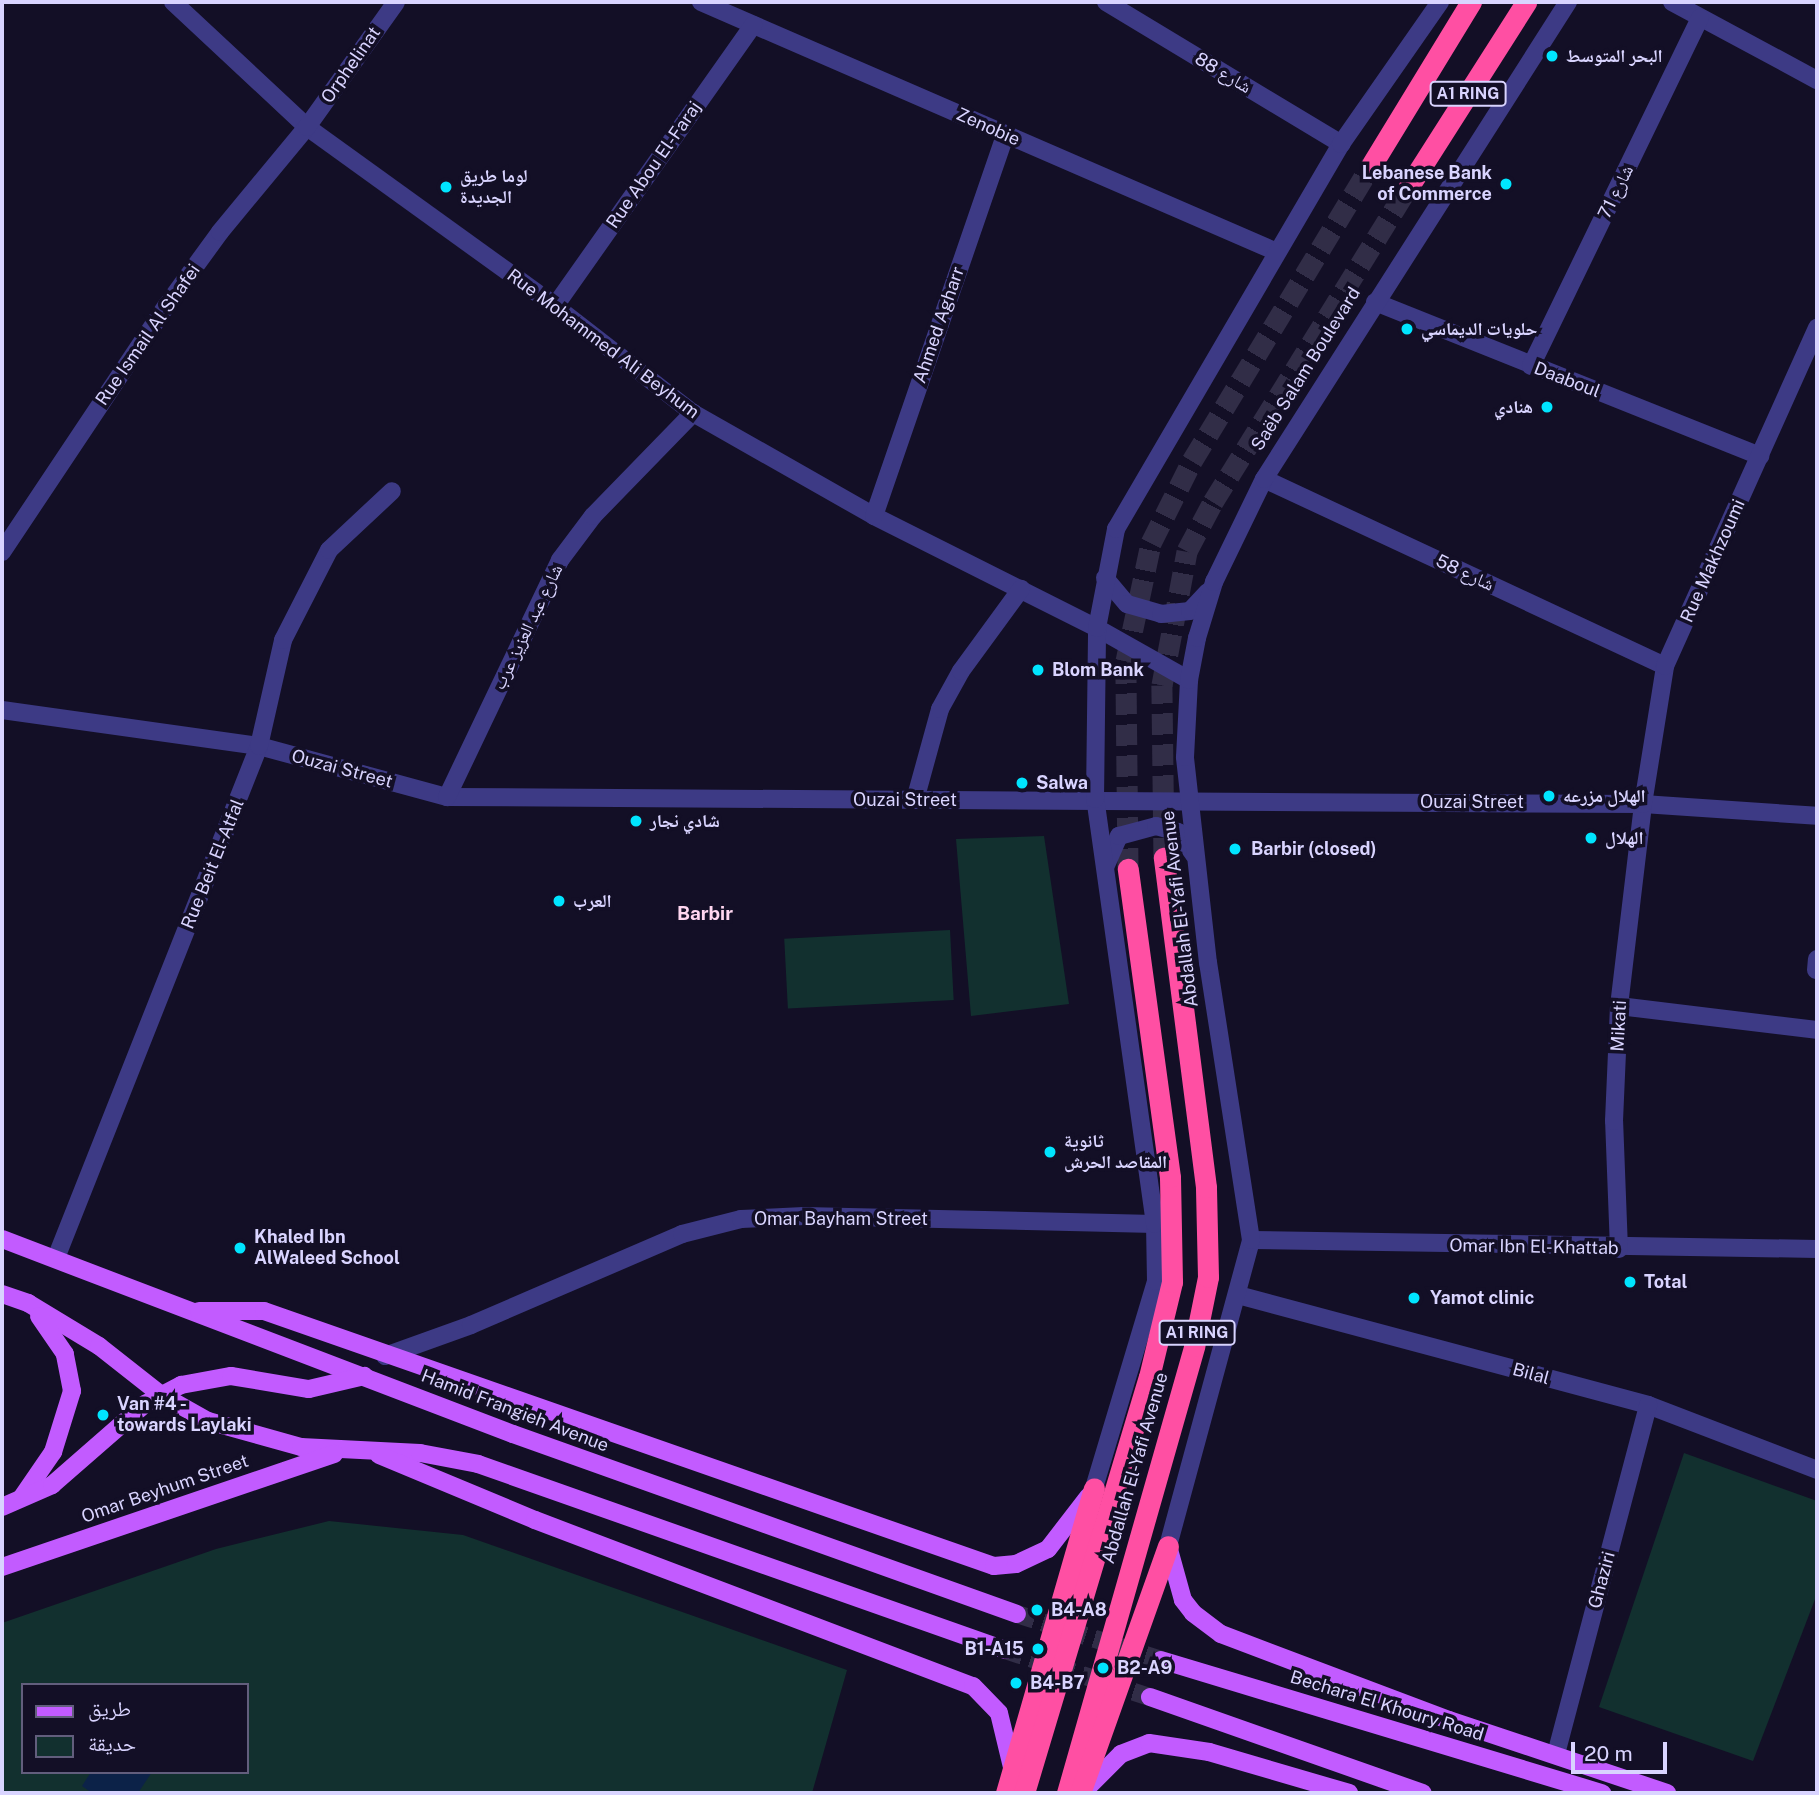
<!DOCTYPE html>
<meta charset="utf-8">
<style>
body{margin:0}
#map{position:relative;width:1819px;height:1795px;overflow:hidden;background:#130f26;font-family:"Public Sans","Noto Naskh Arabic",sans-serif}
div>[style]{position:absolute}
.green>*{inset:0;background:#12302f;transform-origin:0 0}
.water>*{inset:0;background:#0c2248}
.major-tunnel>*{height:18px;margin-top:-9px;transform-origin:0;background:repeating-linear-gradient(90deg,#312d47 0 18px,transparent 0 27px)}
.highway-tunnel>*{height:21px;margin-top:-10.5px;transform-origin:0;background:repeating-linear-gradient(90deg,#312d47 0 21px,transparent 0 31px)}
.minor>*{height:18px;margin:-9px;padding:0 9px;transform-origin:9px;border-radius:9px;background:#3d3a85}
.major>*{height:18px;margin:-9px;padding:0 9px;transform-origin:9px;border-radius:9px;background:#c25bff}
.highway>*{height:21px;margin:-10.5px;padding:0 10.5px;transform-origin:10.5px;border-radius:10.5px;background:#ff4fa3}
.dots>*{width:19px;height:19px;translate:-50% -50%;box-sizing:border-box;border:4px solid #130f26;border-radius:50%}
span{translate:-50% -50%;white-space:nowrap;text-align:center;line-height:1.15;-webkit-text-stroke:7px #130f26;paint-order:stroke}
.shield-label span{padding:2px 5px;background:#130f26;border:2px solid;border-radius:5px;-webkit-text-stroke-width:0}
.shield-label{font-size:16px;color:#d9d4ff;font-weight:700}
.poi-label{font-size:18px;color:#d9d4ff;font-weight:700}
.left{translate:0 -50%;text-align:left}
.right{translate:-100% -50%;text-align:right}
.street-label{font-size:18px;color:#d9d4ff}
.neighbourhood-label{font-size:19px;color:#ffd6f0;font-weight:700}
.frame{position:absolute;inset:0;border:4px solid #d9d4ff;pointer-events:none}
.legend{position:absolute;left:21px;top:1683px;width:228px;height:91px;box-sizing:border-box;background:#130f26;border:2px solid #625e7d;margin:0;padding:9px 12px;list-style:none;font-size:21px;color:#d9d4ff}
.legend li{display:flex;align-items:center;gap:14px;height:35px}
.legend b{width:35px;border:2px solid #625e7d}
.scale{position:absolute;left:1571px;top:1742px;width:96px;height:32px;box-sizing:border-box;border:4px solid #d9d4ff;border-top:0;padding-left:9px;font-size:21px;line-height:24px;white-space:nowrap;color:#d9d4ff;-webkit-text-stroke:5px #130f26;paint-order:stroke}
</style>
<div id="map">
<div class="green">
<i style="clip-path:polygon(1044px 836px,1069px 1004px,971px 1016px,956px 839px)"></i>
<i style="left:950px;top:930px;width:70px;height:166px;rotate:87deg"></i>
<i style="clip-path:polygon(1684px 1453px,1817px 1501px,1817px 1594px,1753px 1761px,1599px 1707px)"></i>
<i style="clip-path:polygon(evenodd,329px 1521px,463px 1535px,847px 1670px,812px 1793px,2px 1793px,2px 1623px,216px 1549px,329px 1521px,23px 1685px,247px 1685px,247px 1772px,23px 1772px,23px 1685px)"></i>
</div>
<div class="water">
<i style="clip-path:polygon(91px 1772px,152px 1772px,138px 1793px,92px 1793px,82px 1786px)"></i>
</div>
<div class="major-tunnel">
<i style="left:1017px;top:1614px;width:151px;rotate:17.7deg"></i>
<i style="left:1005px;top:1650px;width:152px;rotate:18deg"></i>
</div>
<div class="highway-tunnel">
<i style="left:1164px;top:858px;width:173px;rotate:-90.7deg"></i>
<i style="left:1162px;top:685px;width:136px;rotate:-79.4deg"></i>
<i style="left:1187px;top:551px;width:55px;rotate:-62deg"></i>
<i style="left:1213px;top:502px;width:372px;rotate:-58.2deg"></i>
<i style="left:1128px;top:869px;width:208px;rotate:-90.6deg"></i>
<i style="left:1126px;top:661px;width:121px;rotate:-78deg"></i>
<i style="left:1151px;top:543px;width:92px;rotate:-63.4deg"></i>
<i style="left:1192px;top:461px;width:347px;rotate:-58.8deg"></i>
</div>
<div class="minor">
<i style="left:173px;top:2px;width:183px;rotate:43deg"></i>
<i style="left:307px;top:127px;width:306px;rotate:35.8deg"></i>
<i style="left:555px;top:306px;width:175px;rotate:37.8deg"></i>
<i style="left:693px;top:413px;width:208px;rotate:29.6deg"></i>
<i style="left:874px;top:516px;width:250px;rotate:26.7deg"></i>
<i style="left:1097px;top:628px;width:106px;rotate:29.5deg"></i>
<i style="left:701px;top:2px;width:628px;rotate:23.46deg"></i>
<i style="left:1106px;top:2px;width:275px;rotate:31.1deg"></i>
<i style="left:1672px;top:2px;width:165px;rotate:28.3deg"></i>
<i style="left:1375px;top:302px;width:415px;rotate:21.8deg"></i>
<i style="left:555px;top:306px;width:344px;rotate:-54.8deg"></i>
<i style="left:1531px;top:366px;width:387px;rotate:-64.1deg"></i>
<i style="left:1264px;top:479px;width:442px;rotate:25deg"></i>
<i style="left:874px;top:516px;width:403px;rotate:-71deg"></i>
<i style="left:2px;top:552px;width:297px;rotate:-56.3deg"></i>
<i style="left:167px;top:305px;width:90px;rotate:-54deg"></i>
<i style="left:220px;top:232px;width:136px;rotate:-50.4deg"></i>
<i style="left:307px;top:127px;width:153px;rotate:-54.5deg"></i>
<i style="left:1105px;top:578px;width:34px;rotate:50deg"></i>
<i style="left:1127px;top:604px;width:35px;rotate:16deg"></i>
<i style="left:1161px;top:614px;width:29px;rotate:-6deg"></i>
<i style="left:1190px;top:611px;width:26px;rotate:-47deg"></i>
<i style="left:2px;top:710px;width:260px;rotate:8deg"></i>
<i style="left:259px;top:746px;width:195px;rotate:15.2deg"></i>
<i style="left:447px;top:797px;width:1196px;rotate:0.34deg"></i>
<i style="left:1643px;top:804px;width:174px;rotate:3.9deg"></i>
<i style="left:447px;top:797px;width:263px;rotate:-64.5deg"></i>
<i style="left:560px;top:560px;width:55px;rotate:-53.1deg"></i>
<i style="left:593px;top:516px;width:144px;rotate:-45.8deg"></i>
<i style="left:915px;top:800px;width:94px;rotate:-74.6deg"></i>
<i style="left:940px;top:709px;width:43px;rotate:-61.1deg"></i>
<i style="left:961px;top:671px;width:102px;rotate:-53.8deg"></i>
<i style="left:1106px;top:865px;width:32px;rotate:-66deg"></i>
<i style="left:1119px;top:836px;width:38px;rotate:-15deg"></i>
<i style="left:1156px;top:826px;width:23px;rotate:15deg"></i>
<i style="left:1178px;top:832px;width:28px;rotate:55deg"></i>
<i style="left:1816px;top:970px;width:11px;rotate:-85deg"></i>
<i style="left:1619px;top:1006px;width:199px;rotate:6.9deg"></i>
<i style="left:1251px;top:1240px;width:566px;rotate:0.91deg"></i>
<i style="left:1619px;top:1249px;width:128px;rotate:-92.2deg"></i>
<i style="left:1614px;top:1121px;width:115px;rotate:-87.5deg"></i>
<i style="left:1619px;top:1006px;width:203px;rotate:-83.2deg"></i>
<i style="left:1643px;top:804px;width:140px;rotate:-80.9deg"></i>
<i style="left:1665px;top:666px;width:371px;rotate:-65.8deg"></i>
<i style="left:56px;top:1258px;width:551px;rotate:-68.37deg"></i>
<i style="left:259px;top:746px;width:109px;rotate:-77.2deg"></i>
<i style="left:283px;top:640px;width:101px;rotate:-62.9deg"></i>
<i style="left:329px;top:550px;width:86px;rotate:-43.1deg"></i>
<i style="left:1238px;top:1295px;width:424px;rotate:15deg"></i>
<i style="left:1648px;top:1405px;width:181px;rotate:21deg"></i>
<i style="left:385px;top:1356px;width:91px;rotate:-19.8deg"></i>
<i style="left:471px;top:1325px;width:230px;rotate:-23.3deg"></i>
<i style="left:682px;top:1234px;width:61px;rotate:-14.3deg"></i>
<i style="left:741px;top:1219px;width:63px;rotate:-2.7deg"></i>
<i style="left:804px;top:1216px;width:351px;rotate:1.3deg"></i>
<i style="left:1094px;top:1488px;width:216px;rotate:-73.3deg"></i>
<i style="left:1156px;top:1281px;width:57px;rotate:-91deg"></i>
<i style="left:1155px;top:1224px;width:429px;rotate:-98deg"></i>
<i style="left:1095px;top:799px;width:171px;rotate:-89.3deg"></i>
<i style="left:1097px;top:628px;width:101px;rotate:-79.1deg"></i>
<i style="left:1116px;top:529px;width:446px;rotate:-59.7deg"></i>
<i style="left:1341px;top:144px;width:173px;rotate:-55.1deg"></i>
<i style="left:1168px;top:1546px;width:317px;rotate:-74.8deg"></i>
<i style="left:1251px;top:1240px;width:280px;rotate:-98.8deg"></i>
<i style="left:1208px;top:963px;width:207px;rotate:-96.4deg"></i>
<i style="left:1185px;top:757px;width:77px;rotate:-87deg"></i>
<i style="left:1189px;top:680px;width:43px;rotate:-79.2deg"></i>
<i style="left:1197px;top:638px;width:59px;rotate:-73.1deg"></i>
<i style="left:1214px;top:582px;width:114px;rotate:-64.1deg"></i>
<i style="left:1264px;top:479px;width:566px;rotate:-57.49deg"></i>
<i style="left:1556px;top:1754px;width:361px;rotate:-75.2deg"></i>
</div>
<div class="major">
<i style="left:2px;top:1239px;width:547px;rotate:20.89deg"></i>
<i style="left:513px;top:1434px;width:535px;rotate:19.65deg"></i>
<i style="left:2px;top:1294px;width:28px;rotate:19deg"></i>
<i style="left:28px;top:1303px;width:83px;rotate:31.2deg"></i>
<i style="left:99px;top:1346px;width:78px;rotate:38.2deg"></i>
<i style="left:160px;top:1394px;width:55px;rotate:29.4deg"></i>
<i style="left:208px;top:1421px;width:97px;rotate:15.6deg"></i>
<i style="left:301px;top:1447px;width:119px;rotate:2.9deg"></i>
<i style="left:420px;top:1453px;width:59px;rotate:10.7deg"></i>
<i style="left:478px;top:1464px;width:559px;rotate:19.44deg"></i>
<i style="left:199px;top:1311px;width:65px"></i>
<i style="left:264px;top:1311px;width:773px;rotate:19.26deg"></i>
<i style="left:994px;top:1566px;width:22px;rotate:-5deg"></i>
<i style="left:1016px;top:1564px;width:35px;rotate:-25deg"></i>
<i style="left:1048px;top:1549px;width:66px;rotate:-52.4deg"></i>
<i style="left:379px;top:1455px;width:169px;rotate:22.6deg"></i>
<i style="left:535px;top:1520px;width:468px;rotate:20.8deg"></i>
<i style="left:973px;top:1686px;width:37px;rotate:46deg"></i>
<i style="left:999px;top:1713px;width:56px;rotate:76.5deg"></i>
<i style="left:22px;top:1497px;width:55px;rotate:-55.4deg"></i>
<i style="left:53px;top:1452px;width:64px;rotate:-72.7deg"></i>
<i style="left:72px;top:1391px;width:38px;rotate:-101deg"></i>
<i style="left:65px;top:1354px;width:46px;rotate:-124.4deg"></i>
<i style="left:2px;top:1507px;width:55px;rotate:-23.7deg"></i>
<i style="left:52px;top:1485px;width:123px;rotate:-41.1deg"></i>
<i style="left:145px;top:1404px;width:41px;rotate:-27.8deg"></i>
<i style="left:181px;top:1385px;width:51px;rotate:-10.2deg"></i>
<i style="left:231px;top:1376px;width:79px;rotate:9.5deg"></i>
<i style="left:309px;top:1389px;width:57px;rotate:-13.3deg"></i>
<i style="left:1168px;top:1546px;width:56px;rotate:74.5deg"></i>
<i style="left:1183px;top:1600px;width:16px;rotate:52deg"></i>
<i style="left:1193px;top:1613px;width:35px;rotate:37deg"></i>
<i style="left:1221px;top:1634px;width:244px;rotate:20.7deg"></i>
<i style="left:1449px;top:1720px;width:230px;rotate:18.5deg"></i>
<i style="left:2px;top:1567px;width:351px;rotate:-18.8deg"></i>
<i style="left:1161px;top:1660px;width:461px;rotate:16.8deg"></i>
<i style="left:1150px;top:1697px;width:289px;rotate:19.4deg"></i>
<i style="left:1082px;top:1793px;width:55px;rotate:-45deg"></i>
<i style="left:1121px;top:1754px;width:30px;rotate:-21deg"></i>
<i style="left:1149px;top:1743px;width:61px;rotate:8.5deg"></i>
<i style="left:1209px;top:1752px;width:146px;rotate:16.3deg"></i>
</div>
<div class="highway">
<i style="left:1372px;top:164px;width:190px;rotate:-58.6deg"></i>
<i style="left:1409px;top:186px;width:218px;rotate:-57.5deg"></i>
<i style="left:1006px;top:1793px;width:317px;rotate:-73.9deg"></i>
<i style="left:1024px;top:1793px;width:434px;rotate:-73.3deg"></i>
<i style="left:1149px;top:1377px;width:98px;rotate:-76.4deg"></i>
<i style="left:1172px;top:1282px;width:105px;rotate:-91.1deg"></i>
<i style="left:1170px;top:1177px;width:311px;rotate:-97.8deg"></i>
<i style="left:1067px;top:1793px;width:465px;rotate:-74.1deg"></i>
<i style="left:1194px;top:1346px;width:70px;rotate:-78.5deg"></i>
<i style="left:1208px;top:1277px;width:90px;rotate:-91.3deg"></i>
<i style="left:1206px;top:1187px;width:332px;rotate:-97.3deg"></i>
<i style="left:1080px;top:1793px;width:262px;rotate:-70.4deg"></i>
</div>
<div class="dots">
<i style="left:1552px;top:56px;background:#00e5ff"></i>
<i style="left:1506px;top:184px;background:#00e5ff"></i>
<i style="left:446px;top:187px;background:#00e5ff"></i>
<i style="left:1407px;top:329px;background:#00e5ff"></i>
<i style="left:1547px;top:407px;background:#00e5ff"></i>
<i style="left:1038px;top:670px;background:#00e5ff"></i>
<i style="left:1022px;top:783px;background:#00e5ff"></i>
<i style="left:1549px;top:796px;background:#00e5ff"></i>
<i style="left:636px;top:821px;background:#00e5ff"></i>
<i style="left:1591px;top:838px;background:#00e5ff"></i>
<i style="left:1235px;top:849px;background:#00e5ff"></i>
<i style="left:559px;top:901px;background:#00e5ff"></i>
<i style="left:1050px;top:1152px;background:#00e5ff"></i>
<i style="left:240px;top:1248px;background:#00e5ff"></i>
<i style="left:1630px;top:1282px;background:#00e5ff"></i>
<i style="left:1414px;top:1298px;background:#00e5ff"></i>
<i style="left:103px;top:1415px;background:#00e5ff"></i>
<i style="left:1037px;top:1610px;background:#00e5ff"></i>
<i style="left:1038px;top:1649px;background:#00e5ff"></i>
<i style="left:1103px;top:1668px;background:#00e5ff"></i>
<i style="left:1016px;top:1683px;background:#00e5ff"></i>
</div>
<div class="shield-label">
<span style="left:1468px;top:94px">A1 RING</span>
<span style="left:1197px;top:1333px">A1 RING</span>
</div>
<div class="poi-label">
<span class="left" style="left:1566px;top:56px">البحر المتوسط</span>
<span class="right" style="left:1492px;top:184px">Lebanese Bank<br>of Commerce</span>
<span class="left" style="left:460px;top:187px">لوما طريق<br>الجديدة</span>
<span class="left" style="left:1421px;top:329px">حلويات الديماسي</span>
<span class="right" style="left:1533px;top:407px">هنادي</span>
<span class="left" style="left:1052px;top:670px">Blom Bank</span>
<span class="left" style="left:1036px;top:783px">Salwa</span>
<span class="left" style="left:1563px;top:796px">الهلال مزرعه</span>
<span class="left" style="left:650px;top:821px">شادي نجار</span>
<span class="left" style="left:1605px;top:838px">الهلال</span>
<span class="left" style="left:1251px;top:849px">Barbir (closed)</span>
<span class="left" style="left:573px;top:901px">العرب</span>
<span class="left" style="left:1064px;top:1152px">ثانوية<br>المقاصد الحرش</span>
<span class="left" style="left:254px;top:1248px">Khaled Ibn<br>AlWaleed School</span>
<span class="left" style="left:1644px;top:1282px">Total</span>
<span class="left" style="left:1430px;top:1298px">Yamot clinic</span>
<span class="left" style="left:117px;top:1415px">Van #4 -<br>towards Laylaki</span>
<span class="left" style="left:1051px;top:1610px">B4-A8</span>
<span class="right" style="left:1024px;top:1649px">B1-A15</span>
<span class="left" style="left:1117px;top:1668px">B2-A9</span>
<span class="left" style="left:1030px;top:1683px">B4-B7</span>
</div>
<div class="street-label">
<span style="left:351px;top:65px;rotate:-55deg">Orphelinat</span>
<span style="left:1223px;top:73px;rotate:31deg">شارع 88</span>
<span style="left:988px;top:127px;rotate:24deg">Zenobie</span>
<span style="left:654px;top:165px;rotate:-55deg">Rue Abou El-Faraj</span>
<span style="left:1616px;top:192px;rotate:-64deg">شارع 71</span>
<span style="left:939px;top:325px;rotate:-71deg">Ahmed Agharr</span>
<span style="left:148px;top:335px;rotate:-55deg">Rue Ismail Al Shafei</span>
<span style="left:603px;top:344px;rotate:37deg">Rue Mohammed Ali Beyhum</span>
<span style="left:1306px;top:369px;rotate:-58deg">Saëb Salam Boulevard</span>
<span style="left:1567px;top:380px;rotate:21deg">Daaboul</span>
<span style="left:1713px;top:561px;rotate:-66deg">Rue Makhzoumi</span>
<span style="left:1465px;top:573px;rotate:25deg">شارع 58</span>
<span style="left:528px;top:627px;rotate:-64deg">شارع عبد العزيز عرب</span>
<span style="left:342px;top:769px;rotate:15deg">Ouzai Street</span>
<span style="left:905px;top:800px">Ouzai Street</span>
<span style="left:1472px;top:802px">Ouzai Street</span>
<span style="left:213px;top:864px;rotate:-68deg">Rue Beit El-Atfal</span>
<span style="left:1180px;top:909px;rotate:-97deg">Abdallah El-Yafi Avenue</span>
<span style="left:1619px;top:1026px;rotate:-87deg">Mikati</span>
<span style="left:841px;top:1219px">Omar Bayham Street</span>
<span style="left:1534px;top:1247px;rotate:1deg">Omar Ibn El-Khattab</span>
<span style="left:1531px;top:1374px;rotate:15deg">Bilal</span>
<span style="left:515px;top:1411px;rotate:21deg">Hamid Frangieh Avenue</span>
<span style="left:1135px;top:1468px;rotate:-74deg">Abdallah El-Yafi Avenue</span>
<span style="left:165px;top:1489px;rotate:-19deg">Omar Beyhum Street</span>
<span style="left:1602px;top:1580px;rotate:-75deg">Ghaziri</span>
<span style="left:1387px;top:1706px;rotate:17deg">Bechara El Khoury Road</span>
</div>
<div class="neighbourhood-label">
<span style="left:705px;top:914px">Barbir</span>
</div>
<div class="frame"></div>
<ul class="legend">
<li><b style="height:9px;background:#c25bff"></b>طريق</li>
<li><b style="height:19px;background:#12302f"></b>حديقة</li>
</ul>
<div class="scale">20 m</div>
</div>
